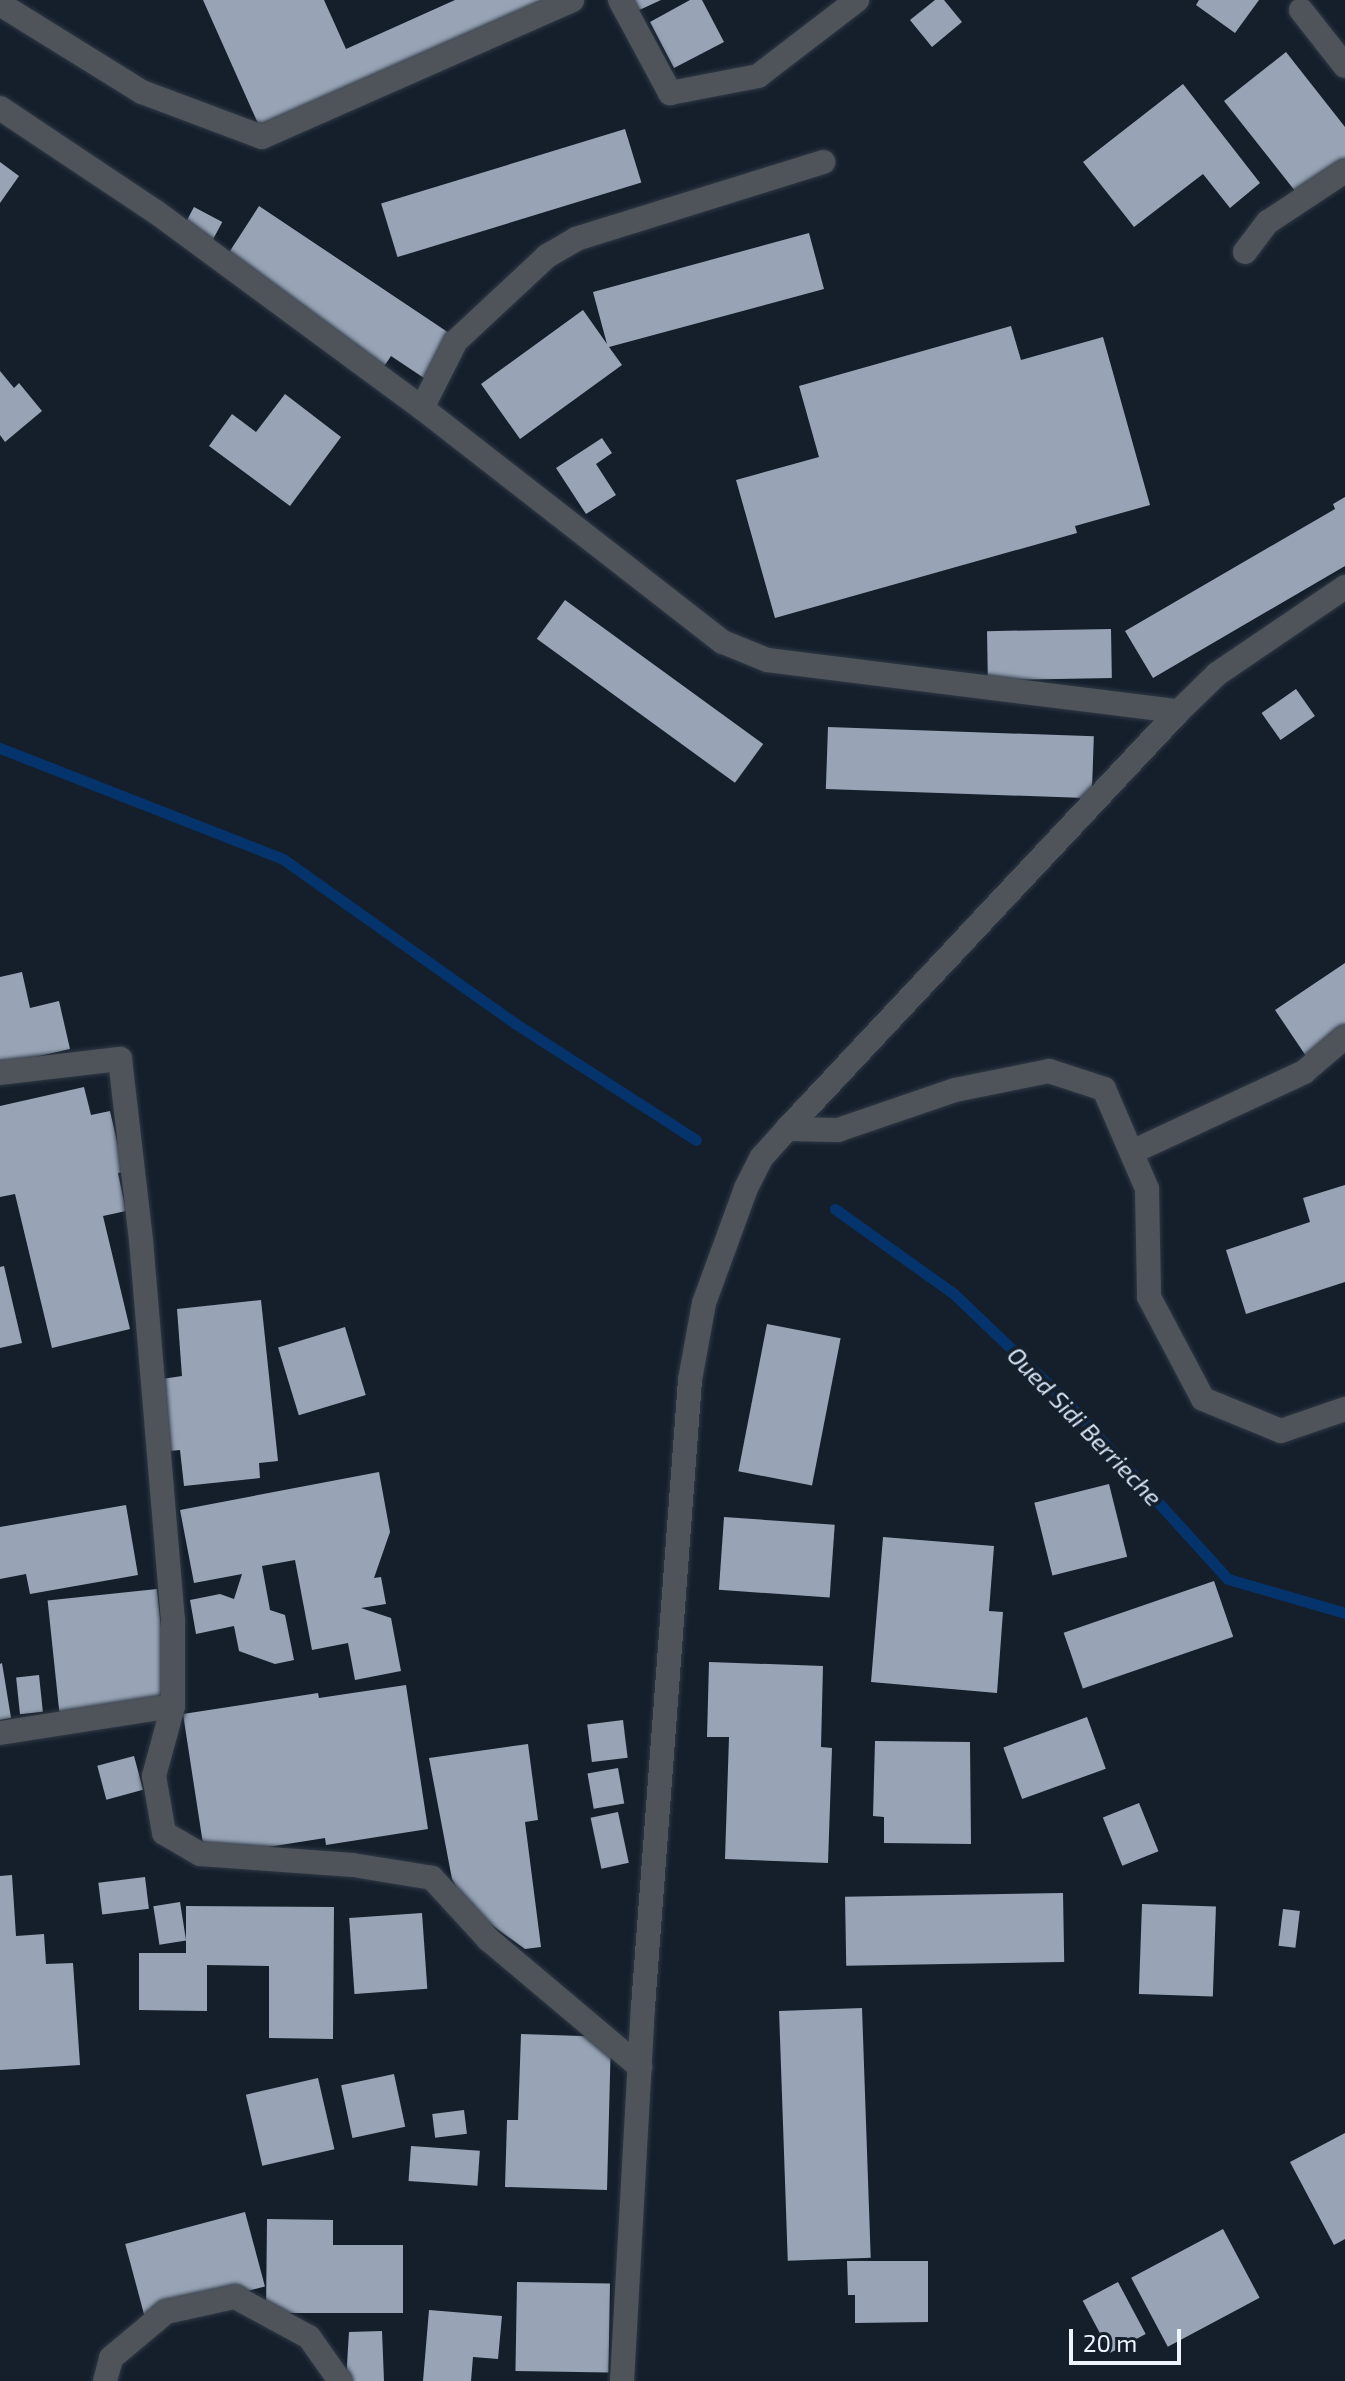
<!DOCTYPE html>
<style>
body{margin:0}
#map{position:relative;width:1345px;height:2381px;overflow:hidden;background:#151f2c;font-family:"Exo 2",sans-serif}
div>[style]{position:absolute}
.stream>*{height:11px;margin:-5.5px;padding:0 5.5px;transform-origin:5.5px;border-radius:5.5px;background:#05336c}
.building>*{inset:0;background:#98a4b6;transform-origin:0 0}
.roads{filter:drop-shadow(0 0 2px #2f3945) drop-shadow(0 0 2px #2f3945)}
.minor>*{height:24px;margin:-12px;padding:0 12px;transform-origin:12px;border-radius:12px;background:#4f545b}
span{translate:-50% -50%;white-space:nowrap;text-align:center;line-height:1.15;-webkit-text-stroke:8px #151f2c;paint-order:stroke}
.water-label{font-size:24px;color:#d7e4f5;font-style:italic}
.scale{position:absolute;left:1069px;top:2329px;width:112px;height:36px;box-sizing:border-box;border:4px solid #edf4fd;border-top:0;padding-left:10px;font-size:24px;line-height:28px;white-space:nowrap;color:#edf4fd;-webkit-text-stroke:6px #151f2c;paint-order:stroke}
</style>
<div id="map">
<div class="stream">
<i style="left:0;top:748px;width:304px;rotate:21.4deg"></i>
<i style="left:283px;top:859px;width:286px;rotate:35.3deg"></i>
<i style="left:516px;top:1024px;width:214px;rotate:32.8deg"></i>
<i style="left:835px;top:1209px;width:146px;rotate:35.5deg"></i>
<i style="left:954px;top:1294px;width:153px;rotate:43.7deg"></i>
<i style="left:1065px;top:1400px;width:242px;rotate:47.7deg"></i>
<i style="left:1228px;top:1579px;width:122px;rotate:16.2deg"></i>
</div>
<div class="building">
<i style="clip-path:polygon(203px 0,324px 0,346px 49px,455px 0,568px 0,264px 137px)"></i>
<i style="clip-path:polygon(629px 0,661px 0,635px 12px)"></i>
<i style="clip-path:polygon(690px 0,702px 0,724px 42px,674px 68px,650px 22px)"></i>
<i style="clip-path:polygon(935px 0,944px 0,962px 22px,932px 47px,910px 20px)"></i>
<i style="clip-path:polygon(1199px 0,1259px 0,1235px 33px,1196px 5px)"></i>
<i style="clip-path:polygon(1286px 52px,1345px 127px,1345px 160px,1299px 196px,1224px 101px)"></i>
<i style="clip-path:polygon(1183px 84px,1260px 183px,1230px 208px,1203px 174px,1134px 227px,1083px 162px)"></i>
<i style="left:625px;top:129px;width:56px;height:255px;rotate:73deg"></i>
<i style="clip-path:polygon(0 162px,19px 176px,0 203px)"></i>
<i style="clip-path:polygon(259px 206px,464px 343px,436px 386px,391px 356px,377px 377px,219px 268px)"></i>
<i style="left:194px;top:207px;width:32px;height:32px;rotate:28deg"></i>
<i style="clip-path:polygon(809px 233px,824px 289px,609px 347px,622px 365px,520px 439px,481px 384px,583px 310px,607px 344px,593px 292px)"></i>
<i style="clip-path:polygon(1011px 326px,1021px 360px,1103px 337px,1150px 505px,1075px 526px,1077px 533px,775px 618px,736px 480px,819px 457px,799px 386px)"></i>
<i style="clip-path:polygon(0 371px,14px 388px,19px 383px,42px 411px,5px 442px,0 435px)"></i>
<i style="clip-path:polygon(285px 394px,341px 437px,290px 506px,209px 446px,232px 414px,256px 432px)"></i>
<i style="clip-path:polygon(602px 438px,612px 453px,596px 464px,616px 495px,586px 514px,556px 468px)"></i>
<i style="clip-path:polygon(1345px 497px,1345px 566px,1153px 678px,1125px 631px,1335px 509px,1333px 504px)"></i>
<i style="left:565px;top:600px;width:245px;height:48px;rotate:36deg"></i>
<i style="left:1111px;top:629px;width:49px;height:124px;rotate:89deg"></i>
<i style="left:1296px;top:689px;width:33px;height:42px;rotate:55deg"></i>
<i style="left:828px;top:727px;width:266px;height:62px;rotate:2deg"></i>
<i style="clip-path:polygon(1345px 963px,1345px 1029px,1306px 1056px,1275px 1010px)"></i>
<i style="clip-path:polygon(22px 972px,30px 1008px,59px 1001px,70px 1049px,0 1065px,0 977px)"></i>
<i style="clip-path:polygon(84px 1087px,91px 1115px,110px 1111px,124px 1172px,118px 1173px,126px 1211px,103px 1216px,130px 1329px,52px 1348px,15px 1194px,0 1197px,0 1106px)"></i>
<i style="clip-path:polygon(1345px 1185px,1345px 1282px,1246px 1314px,1226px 1250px,1310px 1222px,1303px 1198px)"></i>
<i style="clip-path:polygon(4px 1266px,22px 1343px,0 1348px,0 1267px)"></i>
<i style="clip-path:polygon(261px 1300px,278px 1461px,259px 1463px,260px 1478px,184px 1486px,180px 1450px,170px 1451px,162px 1379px,182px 1376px,177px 1309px)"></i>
<i style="left:767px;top:1324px;width:75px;height:150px;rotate:11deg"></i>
<i style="left:345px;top:1327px;width:71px;height:70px;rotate:73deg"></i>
<i style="clip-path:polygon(379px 1472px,390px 1532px,374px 1578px,381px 1577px,386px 1604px,361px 1608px,391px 1618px,401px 1671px,355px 1680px,348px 1643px,312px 1650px,295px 1560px,262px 1566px,270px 1610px,285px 1615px,294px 1660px,275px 1664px,239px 1651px,234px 1626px,196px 1634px,190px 1600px,220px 1594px,234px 1599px,242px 1574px,194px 1583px,180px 1510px)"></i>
<i style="left:1109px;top:1484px;width:75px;height:77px;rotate:76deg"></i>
<i style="clip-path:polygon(126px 1505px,138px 1575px,30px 1594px,26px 1574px,0 1579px,0 1527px)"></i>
<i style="left:724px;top:1517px;width:111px;height:73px;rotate:4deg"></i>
<i style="clip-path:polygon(883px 1537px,994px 1546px,989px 1611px,1003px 1612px,997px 1693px,871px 1682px)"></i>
<i style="left:1214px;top:1581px;width:59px;height:159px;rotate:71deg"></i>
<i style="left:157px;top:1589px;width:113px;height:110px;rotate:84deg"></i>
<i style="clip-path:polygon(709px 1662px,823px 1666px,821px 1747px,832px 1748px,828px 1863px,725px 1859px,729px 1737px,707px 1737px)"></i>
<i style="clip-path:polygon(2px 1663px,11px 1718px,0 1720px,0 1664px)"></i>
<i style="left:39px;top:1675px;width:37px;height:23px;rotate:84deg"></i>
<i style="clip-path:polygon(406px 1685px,428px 1829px,326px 1845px,325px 1838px,205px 1857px,183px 1714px,318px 1693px,319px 1698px)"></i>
<i style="left:1087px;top:1717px;width:55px;height:89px;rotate:70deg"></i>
<i style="left:623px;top:1720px;width:38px;height:36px;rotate:83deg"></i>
<i style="clip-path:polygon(875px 1741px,970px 1742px,971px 1844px,884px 1843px,884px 1817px,873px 1816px)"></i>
<i style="clip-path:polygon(528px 1744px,538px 1820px,525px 1822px,541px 1947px,525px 1949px,467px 1907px,452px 1879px,429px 1758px)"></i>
<i style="left:134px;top:1756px;width:35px;height:38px;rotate:75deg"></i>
<i style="left:618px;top:1768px;width:36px;height:31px;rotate:80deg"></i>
<i style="left:1139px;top:1803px;width:52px;height:39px;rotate:68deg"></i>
<i style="left:618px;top:1812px;width:52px;height:28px;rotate:78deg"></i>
<i style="clip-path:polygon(12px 1875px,16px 1936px,44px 1934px,46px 1964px,73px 1963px,80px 2065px,0 2070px,0 1876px)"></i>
<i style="left:145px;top:1877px;width:32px;height:47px;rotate:83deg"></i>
<i style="left:1063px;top:1893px;width:69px;height:218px;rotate:89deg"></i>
<i style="left:180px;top:1902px;width:39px;height:27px;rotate:81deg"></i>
<i style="left:1142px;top:1904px;width:74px;height:90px;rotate:2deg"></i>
<i style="clip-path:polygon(186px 1906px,334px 1907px,333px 2039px,269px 2038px,269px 1966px,207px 1965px,207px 2011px,139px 2010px,139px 1953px,186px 1953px)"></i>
<i style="left:1283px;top:1909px;width:17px;height:37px;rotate:7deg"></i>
<i style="left:422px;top:1913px;width:76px;height:73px;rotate:86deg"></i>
<i style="left:862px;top:2008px;width:250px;height:83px;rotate:88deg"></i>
<i style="clip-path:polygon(521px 2034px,611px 2037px,607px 2190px,505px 2187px,507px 2120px,518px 2120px)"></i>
<i style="left:394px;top:2074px;width:54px;height:54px;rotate:78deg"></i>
<i style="left:318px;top:2078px;width:73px;height:74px;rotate:77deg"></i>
<i style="left:464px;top:2110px;width:24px;height:32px;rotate:83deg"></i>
<i style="clip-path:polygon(1345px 2133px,1345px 2239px,1334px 2245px,1290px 2162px)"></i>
<i style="left:411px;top:2146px;width:69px;height:35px;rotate:4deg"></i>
<i style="left:245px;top:2212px;width:77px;height:124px;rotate:75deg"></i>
<i style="clip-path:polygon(267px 2219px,333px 2220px,333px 2245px,403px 2245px,403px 2313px,266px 2313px)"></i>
<i style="left:1223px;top:2229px;width:78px;height:104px;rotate:62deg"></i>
<i style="clip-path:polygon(847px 2261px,928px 2261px,928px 2322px,855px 2323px,855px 2295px,848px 2295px)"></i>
<i style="left:517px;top:2282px;width:93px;height:89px;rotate:1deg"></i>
<i style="left:1118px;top:2282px;width:59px;height:40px;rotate:62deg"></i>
<i style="clip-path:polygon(429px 2310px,502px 2316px,498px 2359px,473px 2357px,471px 2381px,423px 2381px)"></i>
<i style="clip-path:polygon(382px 2331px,384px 2381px,346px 2381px,349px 2332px)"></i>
</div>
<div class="roads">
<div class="minor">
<i style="left:620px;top:0;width:106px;rotate:61.7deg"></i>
<i style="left:670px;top:93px;width:90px;rotate:-10.9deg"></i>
<i style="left:758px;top:76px;width:125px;rotate:-37.5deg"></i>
<i style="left:0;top:4px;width:167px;rotate:31.8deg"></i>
<i style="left:142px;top:92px;width:128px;rotate:20.6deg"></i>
<i style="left:262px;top:137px;width:339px;rotate:-23.8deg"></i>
<i style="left:1301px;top:10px;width:71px;rotate:51.8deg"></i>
<i style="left:0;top:108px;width:187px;rotate:33.7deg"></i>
<i style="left:156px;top:212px;width:330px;rotate:36.4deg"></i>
<i style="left:422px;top:408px;width:381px;rotate:37.9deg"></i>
<i style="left:723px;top:642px;width:48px;rotate:22.2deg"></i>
<i style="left:767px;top:660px;width:415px;rotate:7.1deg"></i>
<i style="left:1245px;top:252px;width:38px;rotate:-53deg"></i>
<i style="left:1268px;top:222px;width:92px;rotate:-33.5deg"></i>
<i style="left:422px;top:408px;width:75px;rotate:-63.1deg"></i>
<i style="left:456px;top:341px;width:125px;rotate:-43deg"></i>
<i style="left:547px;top:256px;width:34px;rotate:-30deg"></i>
<i style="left:576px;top:239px;width:259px;rotate:-17.3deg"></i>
<i style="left:0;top:1073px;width:121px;rotate:-6.7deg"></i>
<i style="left:120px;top:1059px;width:182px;rotate:83.4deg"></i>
<i style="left:141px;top:1240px;width:381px;rotate:85.2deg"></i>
<i style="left:173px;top:1620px;width:86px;rotate:90deg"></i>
<i style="left:787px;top:1129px;width:51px;rotate:1.1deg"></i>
<i style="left:838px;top:1130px;width:124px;rotate:-18.9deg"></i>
<i style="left:955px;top:1090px;width:96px;rotate:-11.4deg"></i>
<i style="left:1049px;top:1071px;width:58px;rotate:18.1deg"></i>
<i style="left:1104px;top:1089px;width:109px;rotate:66.7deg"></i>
<i style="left:1147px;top:1189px;width:108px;rotate:88.9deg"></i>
<i style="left:1149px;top:1297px;width:115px;rotate:62.1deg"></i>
<i style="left:1203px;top:1399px;width:84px;rotate:22.3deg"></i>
<i style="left:1281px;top:1431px;width:68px;rotate:-19deg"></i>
<i style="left:1132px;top:1152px;width:190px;rotate:-24.9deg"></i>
<i style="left:1304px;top:1072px;width:54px;rotate:-40.5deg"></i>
<i style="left:0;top:1733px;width:175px;rotate:-8.9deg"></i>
<i style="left:173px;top:1706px;width:73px;rotate:105.2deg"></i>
<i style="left:154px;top:1776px;width:58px;rotate:80deg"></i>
<i style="left:164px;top:1833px;width:42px;rotate:30.3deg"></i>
<i style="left:200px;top:1854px;width:153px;rotate:4.1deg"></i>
<i style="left:353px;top:1865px;width:80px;rotate:9.3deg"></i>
<i style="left:432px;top:1878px;width:83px;rotate:47.4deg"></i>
<i style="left:488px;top:1939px;width:199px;rotate:40.1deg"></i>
<i style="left:105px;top:2381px;width:24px;rotate:-75deg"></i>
<i style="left:111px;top:2358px;width:72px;rotate:-39.9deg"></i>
<i style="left:166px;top:2312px;width:71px;rotate:-12.3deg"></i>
<i style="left:235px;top:2297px;width:84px;rotate:28.4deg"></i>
<i style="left:309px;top:2337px;width:54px;rotate:54.8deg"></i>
<i style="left:622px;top:2381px;width:375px;rotate:-86.8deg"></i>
<i style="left:643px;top:2007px;width:629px;rotate:-85.71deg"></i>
<i style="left:690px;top:1380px;width:78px;rotate:-79.7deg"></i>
<i style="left:704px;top:1303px;width:122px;rotate:-69.9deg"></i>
<i style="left:746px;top:1188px;width:35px;rotate:-63deg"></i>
<i style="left:762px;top:1157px;width:38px;rotate:-48deg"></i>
<i style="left:787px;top:1129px;width:573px;rotate:-46.84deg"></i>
<i style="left:1179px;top:711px;width:53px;rotate:-44.2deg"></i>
<i style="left:1217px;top:674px;width:155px;rotate:-34.2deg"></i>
</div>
</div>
<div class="water-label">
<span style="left:1085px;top:1426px;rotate:46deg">Oued Sidi Berrieche</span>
</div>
<div class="scale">20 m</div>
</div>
